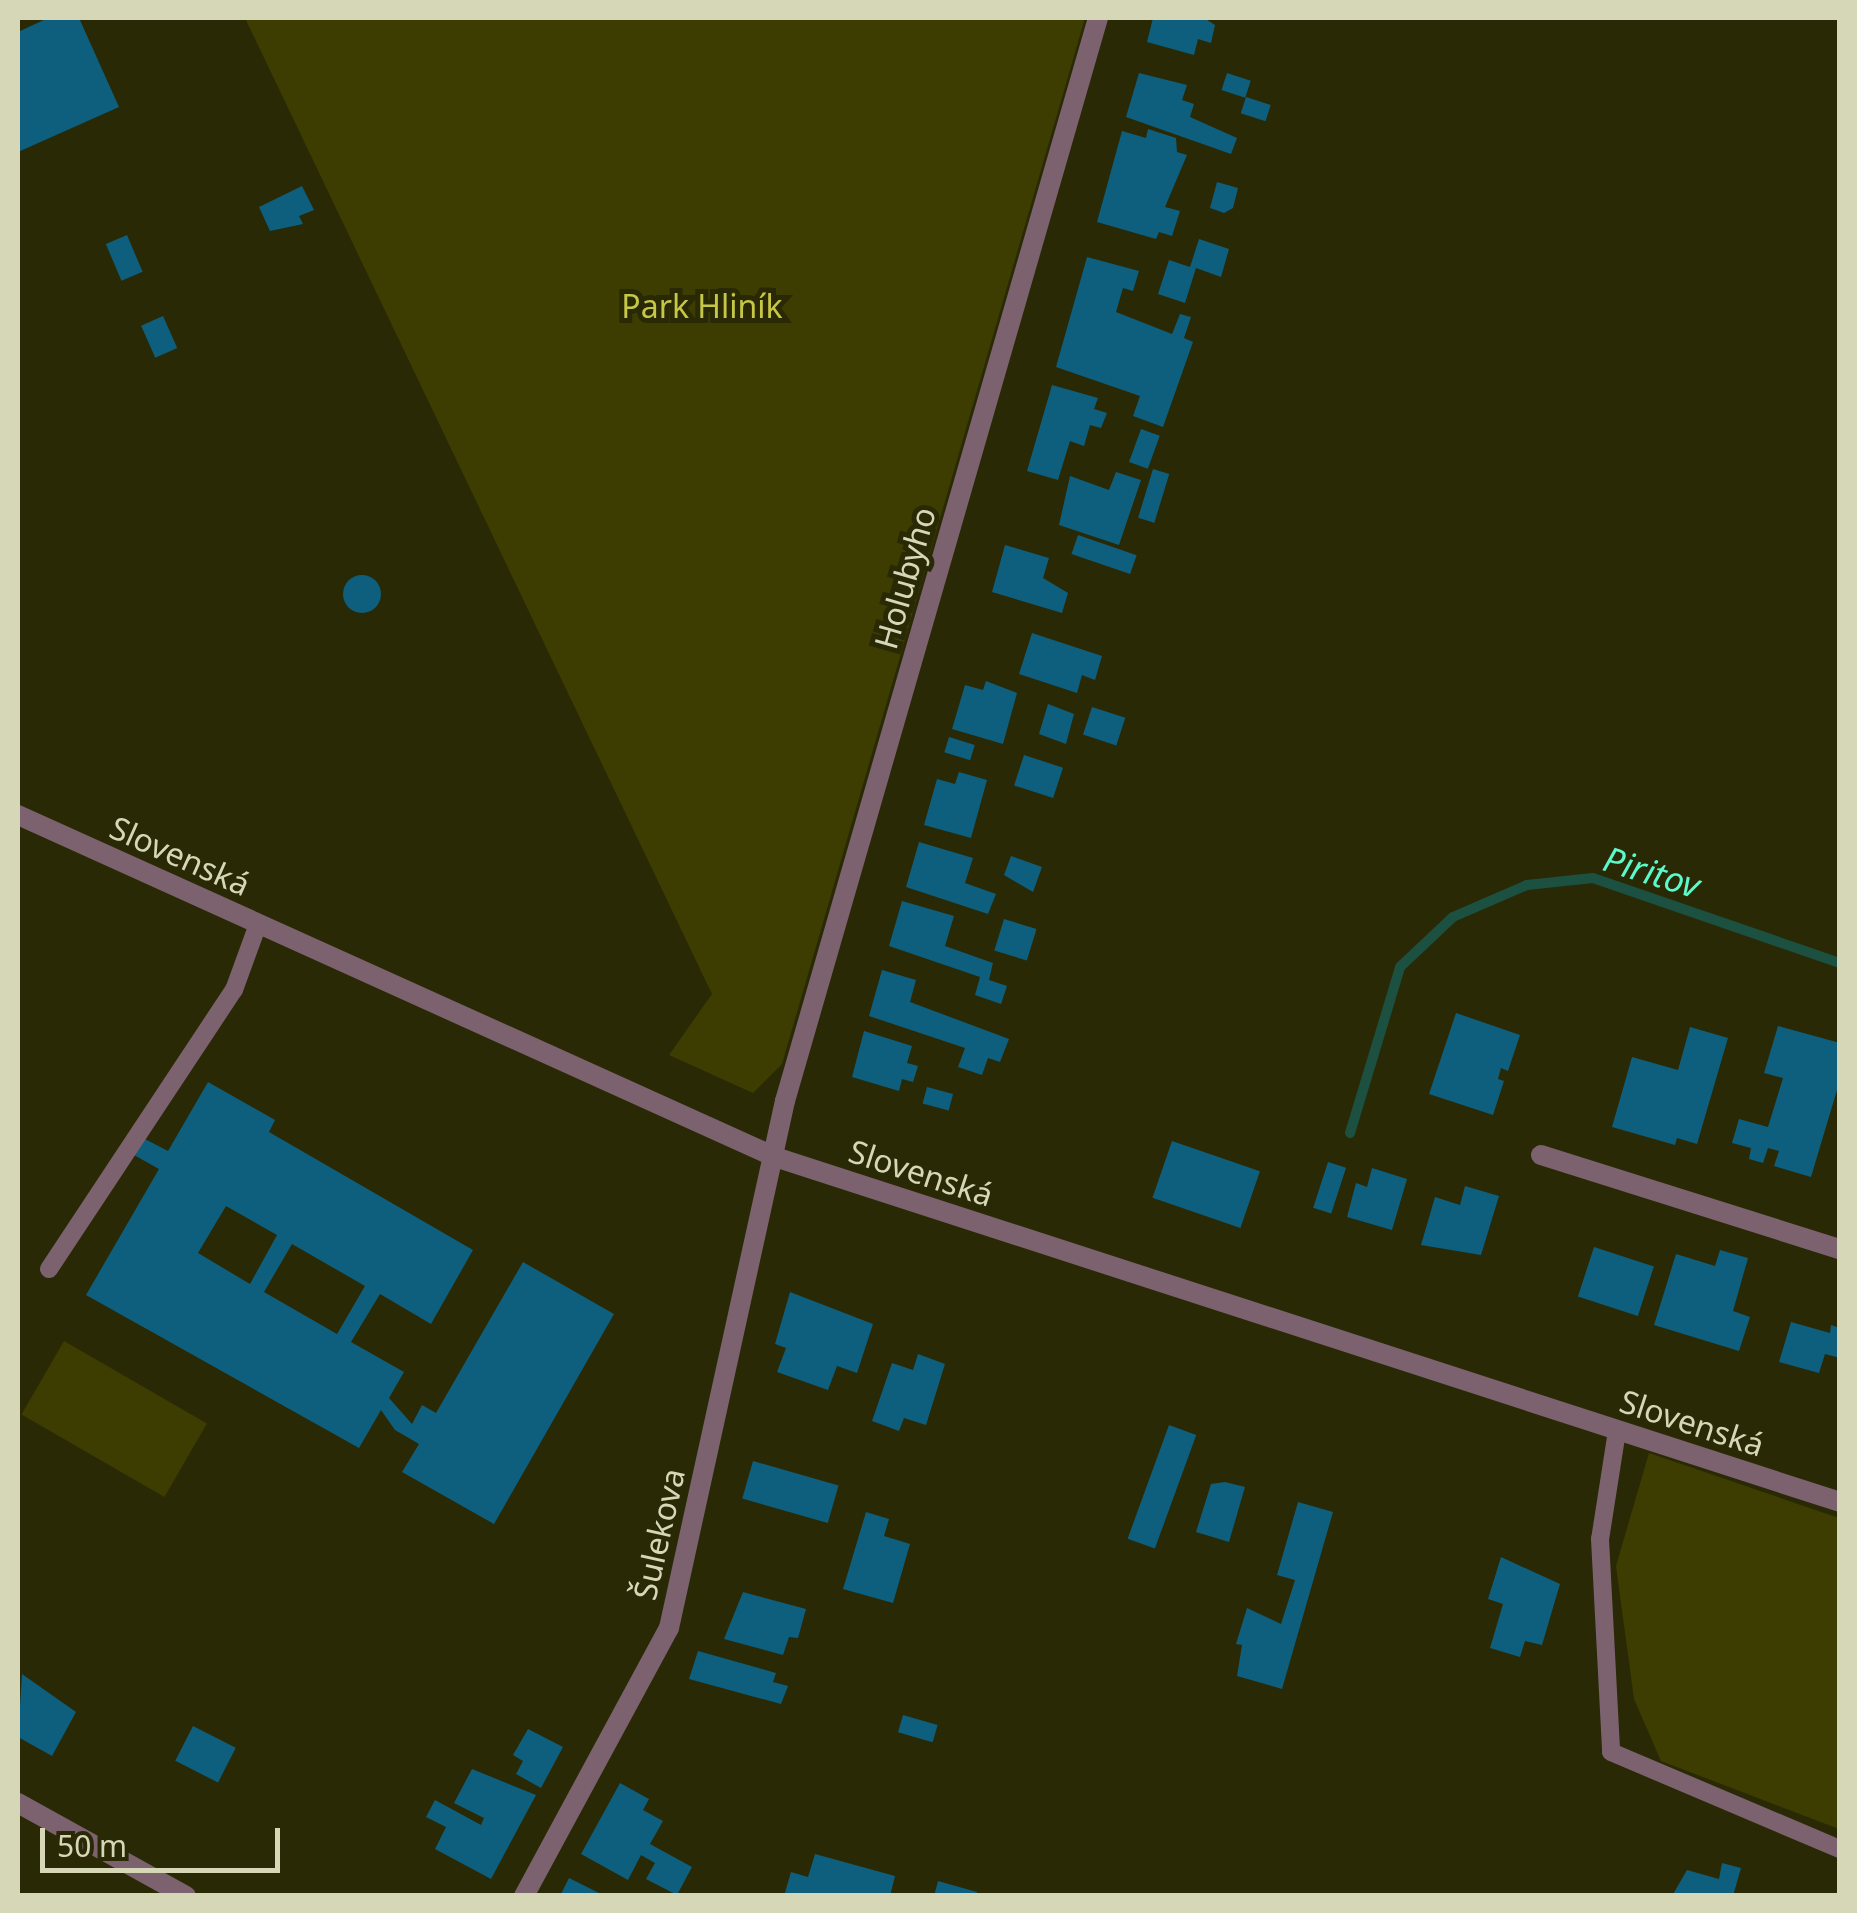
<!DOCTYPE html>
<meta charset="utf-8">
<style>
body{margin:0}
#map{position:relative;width:1857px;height:1913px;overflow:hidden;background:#292906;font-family:"Noto Sans",sans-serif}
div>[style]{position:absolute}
.green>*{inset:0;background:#3d3d02;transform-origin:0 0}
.stream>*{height:10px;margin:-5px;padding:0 5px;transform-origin:5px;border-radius:5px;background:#1c5141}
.building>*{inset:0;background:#0e5f7d;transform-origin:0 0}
.round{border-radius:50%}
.service>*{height:18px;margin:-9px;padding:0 9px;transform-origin:9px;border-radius:9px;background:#7c626e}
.minor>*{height:20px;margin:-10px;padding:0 10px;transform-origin:10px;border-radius:10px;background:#7c626e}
span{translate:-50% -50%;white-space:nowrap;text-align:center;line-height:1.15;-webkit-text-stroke:10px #292906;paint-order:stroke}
.park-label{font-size:32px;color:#c6c745}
.street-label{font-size:32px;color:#d6d7b7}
.water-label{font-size:35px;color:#5bfacb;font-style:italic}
.frame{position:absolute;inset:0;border:20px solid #d6d7b7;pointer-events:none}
.scale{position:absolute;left:40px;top:1828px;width:240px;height:45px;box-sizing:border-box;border:5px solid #d6d7b7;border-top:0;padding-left:12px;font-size:30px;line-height:35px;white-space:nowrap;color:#d6d7b7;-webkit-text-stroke:8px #292906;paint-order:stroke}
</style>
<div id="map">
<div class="green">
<i style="clip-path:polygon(245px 18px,1085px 18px,782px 1064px,753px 1093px,669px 1055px,712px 994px)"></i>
<i style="left:64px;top:1341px;width:165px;height:85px;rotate:30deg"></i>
<i style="clip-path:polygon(1649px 1453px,1839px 1518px,1839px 1829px,1661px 1761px,1634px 1699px,1616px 1566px)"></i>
</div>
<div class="stream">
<i style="left:1350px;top:1133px;width:173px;rotate:-73.2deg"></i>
<i style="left:1400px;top:967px;width:73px;rotate:-43.3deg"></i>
<i style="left:1453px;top:917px;width:81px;rotate:-23.4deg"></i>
<i style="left:1527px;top:885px;width:66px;rotate:-6.1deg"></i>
<i style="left:1593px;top:878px;width:261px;rotate:19deg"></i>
</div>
<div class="building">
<i style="clip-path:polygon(48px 18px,79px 18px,119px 107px,18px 152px,18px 32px)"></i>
<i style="clip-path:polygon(1153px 18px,1204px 18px,1215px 25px,1211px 43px,1198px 39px,1194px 55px,1147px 42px)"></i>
<i style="clip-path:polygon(1139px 73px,1187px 85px,1182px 100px,1194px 104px,1190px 117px,1237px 138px,1231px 154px,1126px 117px)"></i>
<i style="left:1227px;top:73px;width:25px;height:18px;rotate:18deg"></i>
<i style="left:1246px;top:97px;width:26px;height:17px;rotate:18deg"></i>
<i style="clip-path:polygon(1148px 129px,1176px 138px,1177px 152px,1187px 155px,1165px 207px,1180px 211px,1172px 236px,1159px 232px,1156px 239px,1097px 222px,1122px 131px,1146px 138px)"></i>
<i style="clip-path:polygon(1217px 182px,1238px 188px,1233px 208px,1224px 213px,1210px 208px)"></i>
<i style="clip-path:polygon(302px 186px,314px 210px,299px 216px,303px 224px,270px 231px,259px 207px)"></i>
<i style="left:127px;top:235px;width:40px;height:23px;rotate:67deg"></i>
<i style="clip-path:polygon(1199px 239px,1229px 249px,1221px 277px,1196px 268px,1185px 303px,1158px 294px,1169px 260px,1190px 267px)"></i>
<i style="clip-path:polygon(1087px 257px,1139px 271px,1133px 291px,1123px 288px,1116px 312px,1172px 334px,1180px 314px,1191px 317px,1184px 338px,1193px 342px,1163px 427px,1133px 416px,1140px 396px,1056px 367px)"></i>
<i style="left:163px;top:316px;width:35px;height:24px;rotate:66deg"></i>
<i style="clip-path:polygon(1052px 385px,1098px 398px,1094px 409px,1107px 413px,1101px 428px,1090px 425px,1084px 446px,1070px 441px,1058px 480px,1027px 471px)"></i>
<i style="left:1141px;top:429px;width:20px;height:35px;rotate:20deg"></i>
<i style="left:1153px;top:469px;width:17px;height:51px;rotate:17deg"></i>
<i style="clip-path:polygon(1116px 472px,1141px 480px,1119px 545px,1059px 525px,1070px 476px,1109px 490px)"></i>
<i style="left:1078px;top:535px;width:62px;height:20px;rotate:19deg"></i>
<i style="clip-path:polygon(1005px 545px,1049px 558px,1043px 578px,1068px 593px,1062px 613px,992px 592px)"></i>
<i class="round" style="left:343px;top:575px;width:38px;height:38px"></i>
<i style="clip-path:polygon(1032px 633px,1102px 656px,1095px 680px,1082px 675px,1077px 693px,1019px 674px)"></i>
<i style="clip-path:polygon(986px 681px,1017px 693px,1003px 744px,952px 729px,965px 685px,983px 690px)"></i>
<i style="clip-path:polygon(1048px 704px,1074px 714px,1066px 744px,1039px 734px)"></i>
<i style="left:1092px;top:707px;width:35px;height:29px;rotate:18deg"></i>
<i style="left:949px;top:737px;width:27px;height:16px;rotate:17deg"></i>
<i style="left:1024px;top:755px;width:41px;height:32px;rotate:18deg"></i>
<i style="clip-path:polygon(959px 772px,987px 780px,971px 838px,924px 825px,937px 779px,955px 784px)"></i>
<i style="clip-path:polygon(919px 842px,973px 858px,965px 883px,996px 894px,988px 914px,906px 887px)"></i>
<i style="clip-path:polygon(1011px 856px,1042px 867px,1033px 892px,1004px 875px)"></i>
<i style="clip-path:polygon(902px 901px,954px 916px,945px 946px,993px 963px,989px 980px,1007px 986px,1001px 1004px,975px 995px,980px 977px,889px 946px)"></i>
<i style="left:1004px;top:919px;width:34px;height:33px;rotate:17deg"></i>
<i style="clip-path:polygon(882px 970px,916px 980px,910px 1002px,1009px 1039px,1000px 1062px,988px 1058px,982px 1075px,958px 1067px,965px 1048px,869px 1016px)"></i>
<i style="clip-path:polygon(1456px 1013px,1520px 1035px,1508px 1071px,1501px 1068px,1498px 1079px,1504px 1081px,1493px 1115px,1429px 1094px)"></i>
<i style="clip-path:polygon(1778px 1026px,1840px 1043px,1840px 1080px,1811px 1177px,1774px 1166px,1779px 1151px,1768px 1148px,1763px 1163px,1749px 1159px,1751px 1148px,1732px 1143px,1739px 1119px,1768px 1127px,1783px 1078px,1764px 1073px)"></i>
<i style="clip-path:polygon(1690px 1027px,1728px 1038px,1697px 1144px,1677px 1138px,1675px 1145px,1612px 1127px,1632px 1057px,1678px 1070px)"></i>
<i style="clip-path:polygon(864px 1031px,912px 1046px,907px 1063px,918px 1066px,913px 1082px,902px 1079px,899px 1091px,852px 1077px)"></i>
<i style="clip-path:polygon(evenodd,208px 1082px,275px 1120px,269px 1132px,473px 1250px,431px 1324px,380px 1294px,351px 1342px,404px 1372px,389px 1398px,412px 1424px,422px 1405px,436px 1413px,523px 1262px,614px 1314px,494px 1524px,402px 1472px,419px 1444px,395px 1430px,381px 1410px,359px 1448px,86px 1295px,159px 1169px,134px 1155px,145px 1139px,168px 1151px,208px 1082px,226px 1206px,277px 1235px,250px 1284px,198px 1253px,226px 1206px,208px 1082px,292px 1244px,365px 1286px,337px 1334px,264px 1292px,292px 1244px)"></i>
<i style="left:927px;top:1087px;width:27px;height:17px;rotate:15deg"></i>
<i style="left:1172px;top:1141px;width:93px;height:60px;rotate:19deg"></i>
<i style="left:1328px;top:1162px;width:19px;height:48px;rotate:18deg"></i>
<i style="clip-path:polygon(1372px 1168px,1407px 1179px,1392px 1230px,1347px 1217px,1356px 1183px,1367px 1187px)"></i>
<i style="clip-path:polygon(1465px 1186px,1499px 1196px,1481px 1255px,1421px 1245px,1435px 1197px,1460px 1205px)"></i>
<i style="left:1594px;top:1247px;width:63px;height:52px;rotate:18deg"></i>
<i style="clip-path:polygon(1720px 1250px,1748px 1258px,1733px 1311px,1750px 1317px,1739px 1351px,1654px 1325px,1676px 1254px,1715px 1266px)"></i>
<i style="clip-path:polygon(790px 1292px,873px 1324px,857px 1373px,837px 1366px,828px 1390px,777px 1372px,786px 1348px,775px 1344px)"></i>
<i style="clip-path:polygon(1791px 1322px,1830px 1333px,1831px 1325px,1840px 1328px,1840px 1358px,1825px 1354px,1819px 1373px,1779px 1362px)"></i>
<i style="clip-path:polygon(918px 1354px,945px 1364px,926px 1425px,904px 1418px,899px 1431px,872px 1421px,892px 1363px,913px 1370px)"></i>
<i style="left:1169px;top:1425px;width:29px;height:121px;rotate:20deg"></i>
<i style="left:753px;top:1461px;width:89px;height:39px;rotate:16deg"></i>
<i style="clip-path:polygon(1225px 1482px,1245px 1487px,1229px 1542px,1196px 1532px,1211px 1484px)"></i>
<i style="clip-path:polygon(1298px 1502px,1333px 1512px,1282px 1689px,1237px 1676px,1242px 1645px,1236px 1644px,1247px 1608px,1281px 1624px,1295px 1580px,1277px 1575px)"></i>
<i style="clip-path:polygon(866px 1512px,889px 1519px,884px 1536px,910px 1544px,893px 1603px,843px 1589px)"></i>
<i style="clip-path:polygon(1501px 1557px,1560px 1584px,1542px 1645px,1525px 1641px,1520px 1657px,1490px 1648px,1503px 1604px,1488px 1599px)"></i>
<i style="clip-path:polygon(743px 1592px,806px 1609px,798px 1638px,789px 1637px,783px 1655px,724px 1639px)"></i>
<i style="clip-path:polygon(698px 1651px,776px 1673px,773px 1682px,788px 1686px,781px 1704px,689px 1679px)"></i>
<i style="clip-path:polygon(22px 1674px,76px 1712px,52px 1756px,18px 1737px)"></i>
<i style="left:903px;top:1715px;width:36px;height:18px;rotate:16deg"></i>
<i style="left:193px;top:1726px;width:48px;height:39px;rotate:27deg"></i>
<i style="clip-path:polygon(528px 1729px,563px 1747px,541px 1788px,516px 1774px,523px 1761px,513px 1755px)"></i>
<i style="clip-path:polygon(472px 1769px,536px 1795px,491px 1879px,435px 1849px,446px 1827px,426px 1817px,435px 1800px,481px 1825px,484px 1818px,454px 1803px)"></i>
<i style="clip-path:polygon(620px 1783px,649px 1799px,643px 1810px,663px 1821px,650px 1844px,692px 1867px,677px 1895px,646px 1879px,655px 1863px,641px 1855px,628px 1880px,581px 1854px)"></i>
<i style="clip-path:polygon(815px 1854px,895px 1876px,890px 1896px,784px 1896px,791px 1872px,808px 1877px)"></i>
<i style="clip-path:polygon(1722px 1863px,1741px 1868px,1733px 1896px,1672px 1896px,1687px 1870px,1719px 1879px)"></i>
<i style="clip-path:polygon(569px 1878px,605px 1896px,560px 1896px)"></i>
<i style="clip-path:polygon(938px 1881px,977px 1892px,976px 1896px,934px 1896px)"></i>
</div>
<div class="service">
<i style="left:49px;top:1269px;width:335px;rotate:-56.5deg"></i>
<i style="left:234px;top:990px;width:70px;rotate:-70deg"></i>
<i style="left:1617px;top:1431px;width:109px;rotate:98.9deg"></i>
<i style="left:1600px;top:1539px;width:213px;rotate:87deg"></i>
<i style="left:1611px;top:1752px;width:249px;rotate:23deg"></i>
</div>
<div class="minor">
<i style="left:18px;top:815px;width:831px;rotate:24.31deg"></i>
<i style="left:775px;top:1157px;width:1119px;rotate:17.95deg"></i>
<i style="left:1541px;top:1155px;width:313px;rotate:17.5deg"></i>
<i style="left:18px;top:1803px;width:192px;rotate:29deg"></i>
<i style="left:524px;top:1896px;width:305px;rotate:-61.6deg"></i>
<i style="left:669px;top:1628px;width:540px;rotate:-77.59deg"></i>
<i style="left:785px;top:1101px;width:1127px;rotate:-73.88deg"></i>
</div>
<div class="park-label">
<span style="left:702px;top:306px">Park Hliník</span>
</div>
<div class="street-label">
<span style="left:905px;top:578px;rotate:-74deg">Holubyho</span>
<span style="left:180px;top:856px;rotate:24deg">Slovenská</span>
<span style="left:921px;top:1173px;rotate:18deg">Slovenská</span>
<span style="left:1692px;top:1423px;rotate:18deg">Slovenská</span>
<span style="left:659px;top:1534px;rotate:-77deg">Šulekova</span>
</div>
<div class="water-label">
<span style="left:1652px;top:872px;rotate:17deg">Piritov</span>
</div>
<div class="frame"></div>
<div class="scale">50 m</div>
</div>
